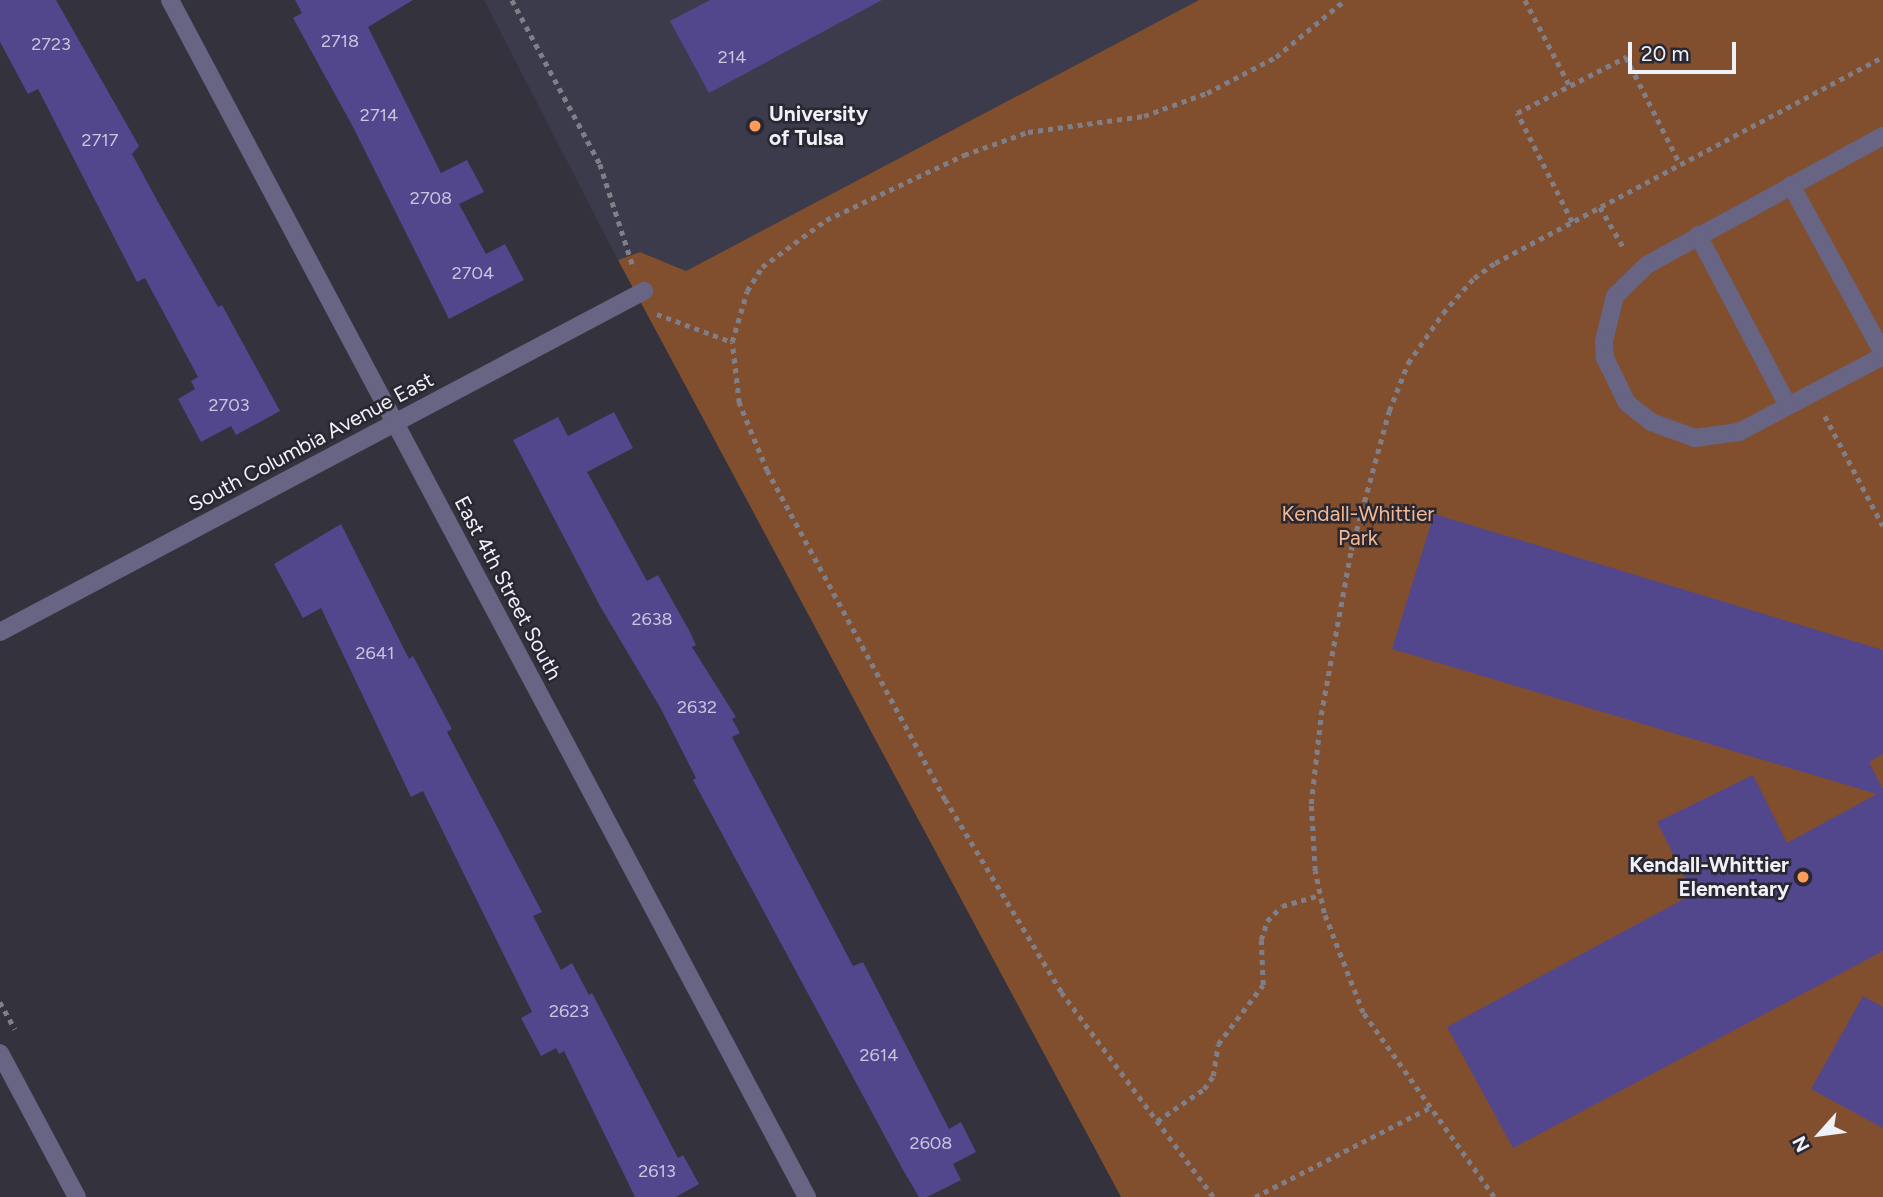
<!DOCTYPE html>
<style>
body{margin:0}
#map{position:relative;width:1883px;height:1197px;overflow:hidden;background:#33323d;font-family:Figtree,sans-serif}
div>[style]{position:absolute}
.built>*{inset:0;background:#3c3b4c}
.green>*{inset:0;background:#814f2e}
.building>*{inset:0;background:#52468d}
.path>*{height:4.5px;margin-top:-2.25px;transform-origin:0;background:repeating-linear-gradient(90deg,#807f88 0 5px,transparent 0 10px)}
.minor>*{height:18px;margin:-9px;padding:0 9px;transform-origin:9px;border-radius:9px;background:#676484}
.dots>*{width:19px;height:19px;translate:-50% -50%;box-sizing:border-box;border:4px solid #292832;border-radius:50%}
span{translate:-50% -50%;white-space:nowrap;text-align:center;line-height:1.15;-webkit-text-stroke:5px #292832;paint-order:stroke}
.number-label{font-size:18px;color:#c8c6dc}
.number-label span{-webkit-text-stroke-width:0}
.poi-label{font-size:21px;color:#f0f0f7;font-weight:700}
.left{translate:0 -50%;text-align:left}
.right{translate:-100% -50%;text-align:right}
.street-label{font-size:21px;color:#f0f0f7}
.park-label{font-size:21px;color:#f3b892}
.north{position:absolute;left:1785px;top:1099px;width:70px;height:70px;-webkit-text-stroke:5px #292832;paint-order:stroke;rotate:242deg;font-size:19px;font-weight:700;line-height:28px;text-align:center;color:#f0f0f7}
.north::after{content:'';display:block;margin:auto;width:24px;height:32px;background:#f0f0f7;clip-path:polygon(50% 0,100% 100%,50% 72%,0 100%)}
.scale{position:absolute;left:1628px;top:42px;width:108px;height:32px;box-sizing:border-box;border:4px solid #f0f0f7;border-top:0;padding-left:9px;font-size:21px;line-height:24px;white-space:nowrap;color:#f0f0f7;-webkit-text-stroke:5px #292832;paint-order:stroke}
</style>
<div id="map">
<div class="built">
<i style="clip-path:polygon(484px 0,1199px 0,686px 271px,640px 252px,618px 260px)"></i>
</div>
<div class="green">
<i style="clip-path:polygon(1199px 0,1883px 0,1883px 1197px,1121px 1197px,618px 260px,640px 252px,686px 271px)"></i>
</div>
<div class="building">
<i style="clip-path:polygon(0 0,56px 0,139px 146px,132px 154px,158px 202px,218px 307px,222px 305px,280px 411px,236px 435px,231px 426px,201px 442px,178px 399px,195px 389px,191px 381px,198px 377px,145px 278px,137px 282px,38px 89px,28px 94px,0 42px)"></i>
<i style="clip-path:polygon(295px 0,413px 0,368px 27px,441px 173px,467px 160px,484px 192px,459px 204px,486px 254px,505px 244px,524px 280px,449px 319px,353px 127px,293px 18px,302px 13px)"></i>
<i style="clip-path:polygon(710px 0,882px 0,709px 93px,670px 21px)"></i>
<i style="clip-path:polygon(614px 412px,633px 448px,587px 472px,647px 581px,658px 575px,690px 632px,696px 645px,692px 647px,736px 717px,732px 719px,740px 733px,732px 737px,853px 966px,863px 962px,949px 1129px,961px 1122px,976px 1152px,953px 1164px,961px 1180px,927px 1197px,919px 1197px,903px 1170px,693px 780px,696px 778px,661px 709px,600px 606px,513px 440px,558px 417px,568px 436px)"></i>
<i style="clip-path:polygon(1434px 514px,1883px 650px,1883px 754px,1869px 762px,1883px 789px,1883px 951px,1513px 1148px,1447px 1027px,1693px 894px,1657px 822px,1753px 775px,1787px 843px,1877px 794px,1392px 649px)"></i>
<i style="clip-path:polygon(341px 524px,409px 659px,413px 656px,452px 729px,447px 732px,542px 912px,533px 916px,561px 970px,572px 963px,589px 995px,592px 993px,678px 1158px,683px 1155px,699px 1184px,676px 1197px,635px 1197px,564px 1051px,559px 1054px,556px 1048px,541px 1056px,521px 1018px,532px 1012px,423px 791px,411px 797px,321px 608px,303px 618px,274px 564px)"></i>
<i style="clip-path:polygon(1863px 996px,1883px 1007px,1883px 1128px,1811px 1089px)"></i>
</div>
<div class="path">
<i style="left:512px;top:0;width:186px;rotate:61.8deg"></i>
<i style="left:600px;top:164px;width:110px;rotate:72.1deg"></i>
<i style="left:1525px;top:0;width:97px;rotate:62.4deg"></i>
<i style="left:1600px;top:207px;width:50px;rotate:59.8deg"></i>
<i style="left:1572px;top:222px;width:122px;rotate:-116.8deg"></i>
<i style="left:1517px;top:113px;width:123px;rotate:-27.2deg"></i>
<i style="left:1626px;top:57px;width:120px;rotate:63.2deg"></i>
<i style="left:657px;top:314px;width:80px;rotate:20.5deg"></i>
<i style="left:1825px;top:416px;width:124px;rotate:62.2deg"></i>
<i style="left:0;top:1002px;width:31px;rotate:61deg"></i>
<i style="left:1157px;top:1121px;width:57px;rotate:-34.2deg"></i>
<i style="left:1204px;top:1089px;width:16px;rotate:-55deg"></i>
<i style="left:1213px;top:1076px;width:32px;rotate:-81deg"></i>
<i style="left:1218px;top:1044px;width:74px;rotate:-52.7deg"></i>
<i style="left:1263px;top:985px;width:45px;rotate:-92.5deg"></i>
<i style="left:1261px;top:940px;width:20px;rotate:-72deg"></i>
<i style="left:1267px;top:921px;width:21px;rotate:-45deg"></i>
<i style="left:1282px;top:906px;width:40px;rotate:-16deg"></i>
<i style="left:1213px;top:1197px;width:255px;rotate:-126.6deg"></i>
<i style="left:1061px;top:992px;width:224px;rotate:-121.1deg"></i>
<i style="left:945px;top:800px;width:374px;rotate:-118.4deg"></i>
<i style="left:767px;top:471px;width:74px;rotate:-112.4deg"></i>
<i style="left:739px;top:403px;width:61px;rotate:-96.5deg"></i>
<i style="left:732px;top:342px;width:53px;rotate:-73.6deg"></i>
<i style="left:747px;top:291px;width:28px;rotate:-58deg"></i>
<i style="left:762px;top:267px;width:79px;rotate:-36.3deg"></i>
<i style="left:826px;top:220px;width:153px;rotate:-25.2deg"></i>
<i style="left:964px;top:155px;width:68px;rotate:-19.8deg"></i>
<i style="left:1028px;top:132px;width:117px;rotate:-7.9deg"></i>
<i style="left:1144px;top:116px;width:67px;rotate:-20.1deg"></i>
<i style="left:1207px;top:93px;width:78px;rotate:-27.6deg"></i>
<i style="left:1276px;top:57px;width:89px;rotate:-39.6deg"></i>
<i style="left:1255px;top:1197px;width:195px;rotate:-27.1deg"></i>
<i style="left:1494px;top:1197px;width:226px;rotate:-125.4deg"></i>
<i style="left:1363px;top:1013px;width:107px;rotate:-111.3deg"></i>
<i style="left:1324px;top:913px;width:43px;rotate:-102.1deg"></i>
<i style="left:1315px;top:871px;width:67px;rotate:-93.4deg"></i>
<i style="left:1311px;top:804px;width:90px;rotate:-83.6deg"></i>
<i style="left:1321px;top:715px;width:168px;rotate:-79.7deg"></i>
<i style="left:1351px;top:550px;width:144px;rotate:-74.7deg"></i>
<i style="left:1389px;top:411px;width:52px;rotate:-68.4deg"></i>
<i style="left:1408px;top:363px;width:61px;rotate:-55deg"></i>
<i style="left:1443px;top:313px;width:47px;rotate:-48.5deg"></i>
<i style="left:1474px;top:278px;width:26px;rotate:-36deg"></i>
<i style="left:1495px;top:263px;width:439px;rotate:-28deg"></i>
</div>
<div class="minor">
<i style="left:170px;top:0;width:1356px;rotate:61.98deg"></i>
<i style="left:1883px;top:136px;width:268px;rotate:151.4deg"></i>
<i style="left:1648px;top:264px;width:46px;rotate:135.9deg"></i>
<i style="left:1615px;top:296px;width:46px;rotate:103.7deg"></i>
<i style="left:1604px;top:341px;width:17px;rotate:87deg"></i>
<i style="left:1605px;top:358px;width:50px;rotate:63.9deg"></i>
<i style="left:1627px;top:403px;width:31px;rotate:38deg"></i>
<i style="left:1651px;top:422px;width:47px;rotate:20deg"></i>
<i style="left:1695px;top:438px;width:44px;rotate:-7.8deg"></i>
<i style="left:1739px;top:432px;width:163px;rotate:-27.8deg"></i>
<i style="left:1791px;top:185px;width:192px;rotate:61.3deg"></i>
<i style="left:1698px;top:235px;width:193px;rotate:62.2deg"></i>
<i style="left:0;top:632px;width:729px;rotate:-27.9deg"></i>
<i style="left:0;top:1053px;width:163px;rotate:61.9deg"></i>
</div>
<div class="dots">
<i style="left:755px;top:126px;background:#fe9c58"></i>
<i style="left:1803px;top:877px;background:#fe9c58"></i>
</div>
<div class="number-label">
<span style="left:340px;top:41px">2718</span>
<span style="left:51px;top:44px">2723</span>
<span style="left:732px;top:57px">214</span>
<span style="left:379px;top:115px">2714</span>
<span style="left:100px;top:140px">2717</span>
<span style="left:431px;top:198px">2708</span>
<span style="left:473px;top:273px">2704</span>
<span style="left:229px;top:405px">2703</span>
<span style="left:652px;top:619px">2638</span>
<span style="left:375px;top:653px">2641</span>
<span style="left:697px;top:707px">2632</span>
<span style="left:569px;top:1011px">2623</span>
<span style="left:879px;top:1055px">2614</span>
<span style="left:931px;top:1143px">2608</span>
<span style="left:657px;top:1171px">2613</span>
</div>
<div class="poi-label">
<span class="left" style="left:769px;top:126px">University<br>of Tulsa</span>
<span class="right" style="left:1789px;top:877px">Kendall-Whittier<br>Elementary</span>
</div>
<div class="street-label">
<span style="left:311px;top:442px;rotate:-28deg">South Columbia Avenue East</span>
<span style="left:508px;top:588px;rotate:62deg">East 4th Street South</span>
</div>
<div class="park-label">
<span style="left:1358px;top:526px">Kendall-Whittier<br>Park</span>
</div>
<div class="north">N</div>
<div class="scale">20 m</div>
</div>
